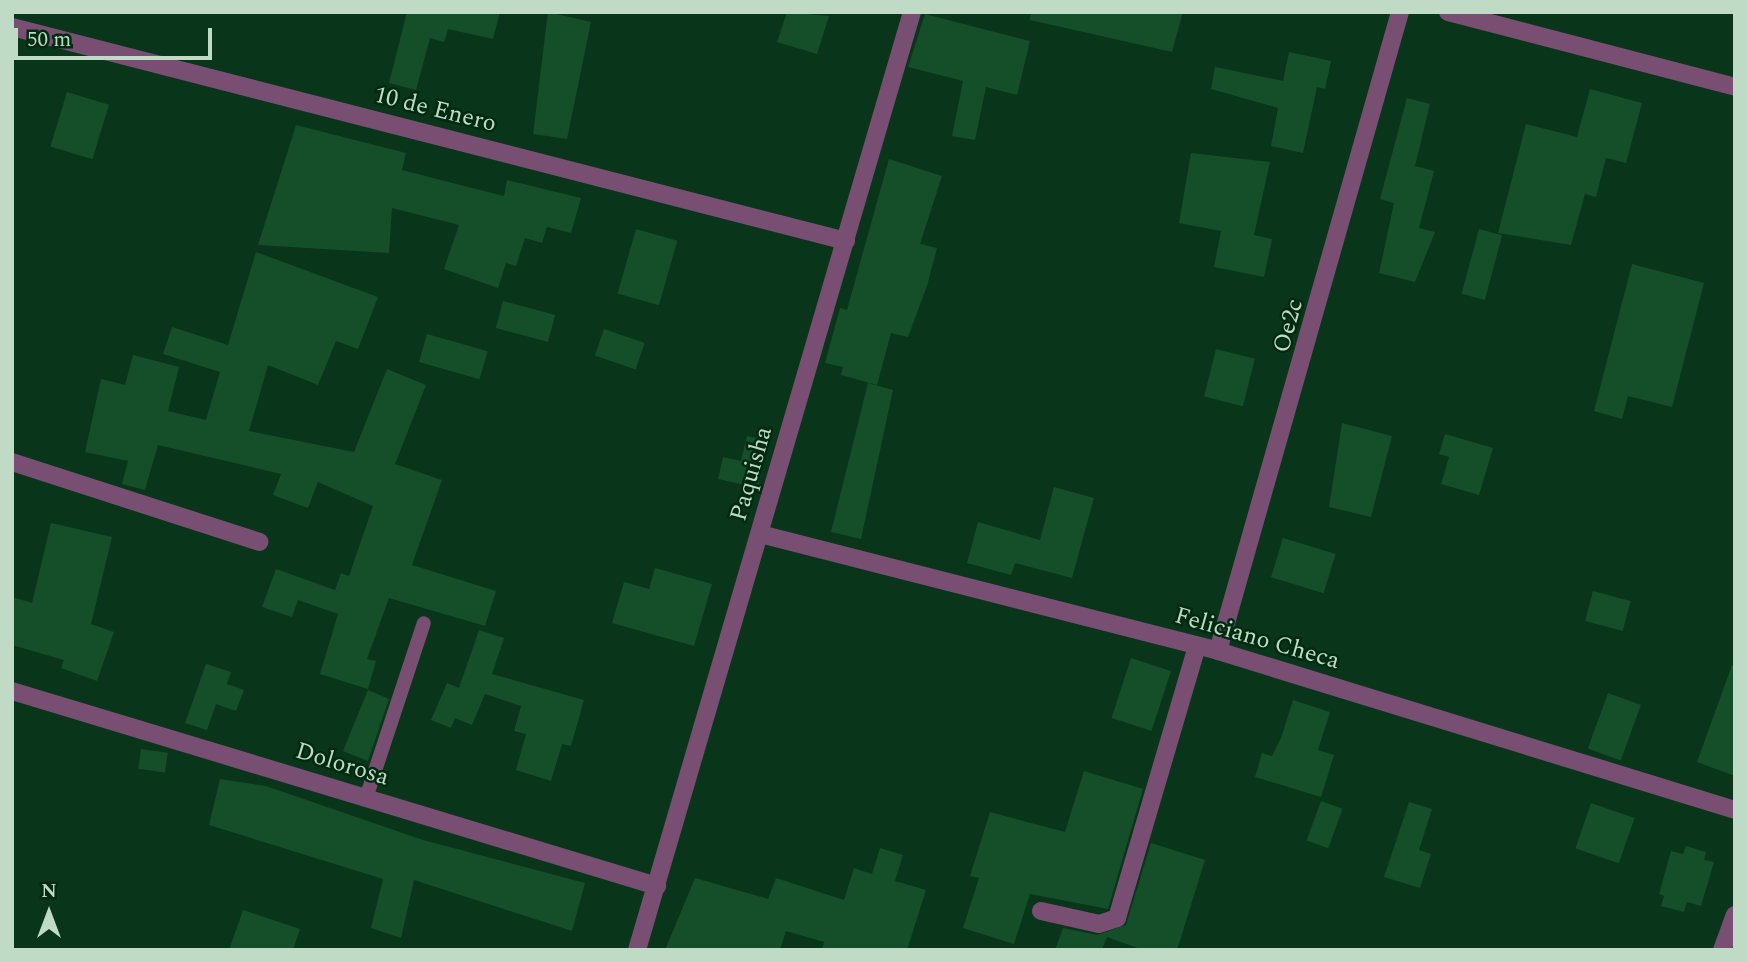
<!DOCTYPE html>
<style>
body{margin:0}
#map{position:relative;width:1747px;height:962px;overflow:hidden;background:#09351a;font-family:Spectral,serif}
div>[style]{position:absolute}
.building>*{inset:0;background:#144f2a;transform-origin:0 0}
.service>*{height:14px;margin:-7px;padding:0 7px;transform-origin:7px;border-radius:7px;background:#784f73}
.minor>*{height:18px;margin:-9px;padding:0 9px;transform-origin:9px;border-radius:9px;background:#784f73}
span{translate:-50% -50%;white-space:nowrap;text-align:center;line-height:1.15;-webkit-text-stroke:5px #002b10;paint-order:stroke}
.street-label{font-size:24px;color:#bfdbc5}
.frame{position:absolute;inset:0;border:14px solid #bfdbc5;pointer-events:none}
.north{position:absolute;left:14px;top:878px;width:70px;height:70px;-webkit-text-stroke:5px #002b10;paint-order:stroke;rotate:0deg;font-size:19px;font-weight:700;line-height:28px;text-align:center;color:#bfdbc5}
.north::after{content:'';display:block;margin:auto;width:24px;height:32px;background:#bfdbc5;clip-path:polygon(50% 0,100% 100%,50% 72%,0 100%)}
.scale{position:absolute;left:14px;top:28px;width:198px;height:32px;box-sizing:border-box;border:4px solid #bfdbc5;border-top:0;padding-left:9px;font-size:21px;line-height:24px;white-space:nowrap;color:#bfdbc5;-webkit-text-stroke:5px #002b10;paint-order:stroke}
</style>
<div id="map">
<div class="building">
<i style="clip-path:polygon(407px 12px,500px 12px,493px 39px,448px 29px,444px 42px,430px 38px,416px 90px,389px 83px)"></i>
<i style="clip-path:polygon(548px 12px,591px 22px,567px 139px,533px 134px)"></i>
<i style="clip-path:polygon(787px 12px,829px 16px,817px 54px,777px 42px)"></i>
<i style="clip-path:polygon(1031px 12px,1183px 12px,1172px 52px,1030px 20px)"></i>
<i style="clip-path:polygon(925px 14px,1030px 41px,1017px 95px,986px 87px,975px 140px,952px 136px,963px 81px,908px 67px)"></i>
<i style="clip-path:polygon(1289px 52px,1331px 61px,1325px 89px,1317px 87px,1303px 153px,1271px 146px,1278px 108px,1211px 89px,1215px 67px,1283px 81px)"></i>
<i style="clip-path:polygon(1590px 89px,1642px 103px,1626px 163px,1606px 158px,1596px 197px,1585px 194px,1571px 245px,1498px 233px,1526px 124px,1577px 137px)"></i>
<i style="left:67px;top:92px;width:44px;height:57px;rotate:17deg"></i>
<i style="clip-path:polygon(1407px 98px,1430px 104px,1415px 166px,1434px 171px,1419px 228px,1435px 232px,1415px 282px,1379px 273px,1394px 203px,1380px 199px)"></i>
<i style="clip-path:polygon(296px 125px,406px 153px,402px 170px,472px 188px,504px 196px,507px 180px,581px 198px,571px 233px,547px 227px,542px 243px,525px 238px,516px 266px,506px 263px,498px 288px,444px 269px,459px 225px,392px 208px,389px 253px,258px 245px)"></i>
<i style="clip-path:polygon(1191px 153px,1270px 162px,1254px 235px,1272px 239px,1264px 277px,1214px 267px,1221px 231px,1179px 223px)"></i>
<i style="clip-path:polygon(889px 159px,942px 176px,920px 244px,937px 248px,927px 286px,908px 337px,891px 333px,877px 385px,841px 375px,843px 367px,825px 363px,840px 308px,847px 310px)"></i>
<i style="left:636px;top:229px;width:43px;height:67px;rotate:16deg"></i>
<i style="left:1479px;top:229px;width:24px;height:67px;rotate:15deg"></i>
<i style="clip-path:polygon(256px 252px,378px 297px,358px 349px,336px 341px,318px 385px,268px 365px,249px 431px,354px 452px,387px 369px,426px 385px,395px 464px,442px 480px,412px 565px,496px 591px,485px 626px,389px 598px,367px 659px,376px 661px,368px 689px,320px 674px,338px 614px,298px 600px,292px 617px,262px 607px,276px 569px,335px 590px,341px 573px,349px 576px,373px 506px,318px 482px,308px 508px,273px 495px,281px 474px,158px 445px,145px 490px,122px 484px,128px 461px,85px 452px,101px 379px,125px 385px,133px 355px,179px 367px,168px 411px,206px 420px,220px 372px,163px 354px,172px 327px,228px 345px)"></i>
<i style="clip-path:polygon(1632px 264px,1704px 283px,1672px 407px,1628px 396px,1622px 419px,1594px 411px)"></i>
<i style="left:503px;top:301px;width:54px;height:28px;rotate:15deg"></i>
<i style="left:604px;top:329px;width:43px;height:28px;rotate:19deg"></i>
<i style="left:427px;top:334px;width:63px;height:29px;rotate:16deg"></i>
<i style="left:1216px;top:349px;width:40px;height:49px;rotate:14deg"></i>
<i style="clip-path:polygon(868px 383px,893px 390px,861px 539px,831px 532px)"></i>
<i style="clip-path:polygon(1342px 423px,1392px 436px,1371px 517px,1329px 507px)"></i>
<i style="clip-path:polygon(1445px 434px,1493px 448px,1479px 495px,1441px 484px,1449px 457px,1439px 454px)"></i>
<i style="clip-path:polygon(747px 436px,768px 441px,758px 488px,718px 479px,723px 457px,741px 461px)"></i>
<i style="clip-path:polygon(1054px 487px,1094px 498px,1072px 578px,1015px 563px,1011px 575px,967px 563px,978px 522px,1040px 540px)"></i>
<i style="clip-path:polygon(51px 523px,112px 537px,91px 624px,114px 632px,97px 681px,61px 668px,64px 660px,12px 645px,12px 597px,32px 603px)"></i>
<i style="left:1283px;top:538px;width:55px;height:41px;rotate:17deg"></i>
<i style="clip-path:polygon(655px 568px,712px 584px,694px 646px,612px 623px,624px 582px,649px 589px)"></i>
<i style="left:1593px;top:591px;width:39px;height:31px;rotate:15deg"></i>
<i style="clip-path:polygon(479px 630px,504px 638px,492px 674px,584px 700px,571px 746px,562px 744px,551px 781px,516px 770px,526px 734px,514px 731px,521px 706px,485px 694px,472px 725px,455px 718px,451px 728px,431px 720px,447px 683px,459px 688px)"></i>
<i style="left:1131px;top:658px;width:42px;height:63px;rotate:18deg"></i>
<i style="clip-path:polygon(206px 664px,231px 672px,227px 684px,244px 690px,236px 711px,216px 704px,207px 730px,185px 723px)"></i>
<i style="clip-path:polygon(1732px 665px,1735px 665px,1735px 776px,1697px 762px)"></i>
<i style="clip-path:polygon(368px 690px,389px 699px,368px 761px,343px 751px)"></i>
<i style="left:1608px;top:693px;width:35px;height:59px;rotate:20deg"></i>
<i style="clip-path:polygon(1293px 700px,1330px 712px,1318px 750px,1334px 755px,1321px 797px,1255px 777px,1262px 753px,1272px 756px,1281px 738px)"></i>
<i style="left:141px;top:749px;width:27px;height:20px;rotate:8deg"></i>
<i style="clip-path:polygon(1084px 771px,1143px 789px,1108px 909px,1030px 894px,1014px 944px,963px 928px,979px 878px,970px 876px,990px 812px,1065px 832px)"></i>
<i style="clip-path:polygon(220px 779px,266px 786px,423px 840px,585px 883px,572px 931px,414px 880px,401px 938px,371px 928px,383px 879px,209px 825px)"></i>
<i style="left:1321px;top:801px;width:23px;height:42px;rotate:20deg"></i>
<i style="clip-path:polygon(1409px 802px,1432px 809px,1419px 850px,1431px 854px,1420px 888px,1384px 877px)"></i>
<i style="left:1591px;top:803px;width:46px;height:48px;rotate:19deg"></i>
<i style="clip-path:polygon(1151px 843px,1205px 860px,1177px 950px,1143px 950px,1107px 937px,1102px 950px,1055px 950px,1063px 928px,1097px 935px,1126px 925px)"></i>
<i style="clip-path:polygon(1686px 846px,1706px 852px,1704px 860px,1714px 862px,1701px 906px,1687px 902px,1684px 912px,1661px 906px,1664px 896px,1659px 894px,1671px 851px,1683px 854px)"></i>
<i style="clip-path:polygon(880px 848px,903px 855px,895px 881px,926px 890px,907px 950px,822px 950px,824px 942px,786px 931px,780px 950px,665px 950px,695px 878px,768px 899px,776px 878px,844px 900px,854px 868px,872px 874px)"></i>
<i style="clip-path:polygon(243px 910px,300px 929px,293px 950px,229px 950px)"></i>
</div>
<div class="service">
<i style="left:366px;top:798px;width:184px;rotate:-71.7deg"></i>
</div>
<div class="minor">
<i style="left:1448px;top:12px;width:297px;rotate:14.6deg"></i>
<i style="left:12px;top:27px;width:861px;rotate:14.39deg"></i>
<i style="left:12px;top:462px;width:260px;rotate:17.9deg"></i>
<i style="left:760px;top:534px;width:473px;rotate:14.3deg"></i>
<i style="left:1218px;top:651px;width:541px;rotate:17.09deg"></i>
<i style="left:1218px;top:651px;width:664px;rotate:-74.1deg"></i>
<i style="left:12px;top:691px;width:674px;rotate:16.82deg"></i>
<i style="left:1041px;top:911px;width:59px;rotate:12.6deg"></i>
<i style="left:1099px;top:924px;width:19px;rotate:-18deg"></i>
<i style="left:1117px;top:918px;width:284px;rotate:-73.6deg"></i>
<i style="left:637px;top:950px;width:977px;rotate:-73.66deg"></i>
<i style="left:1722px;top:950px;width:37px;rotate:-70deg"></i>
</div>
<div class="street-label">
<span style="left:435px;top:110px;rotate:14deg">10 de Enero</span>
<span style="left:1289px;top:326px;rotate:-74deg">Oe2c</span>
<span style="left:752px;top:474px;rotate:-74deg">Paquisha</span>
<span style="left:1257px;top:639px;rotate:16deg">Feliciano Checa</span>
<span style="left:342px;top:765px;rotate:17deg">Dolorosa</span>
</div>
<div class="frame"></div>
<div class="north">N</div>
<div class="scale">50 m</div>
</div>
